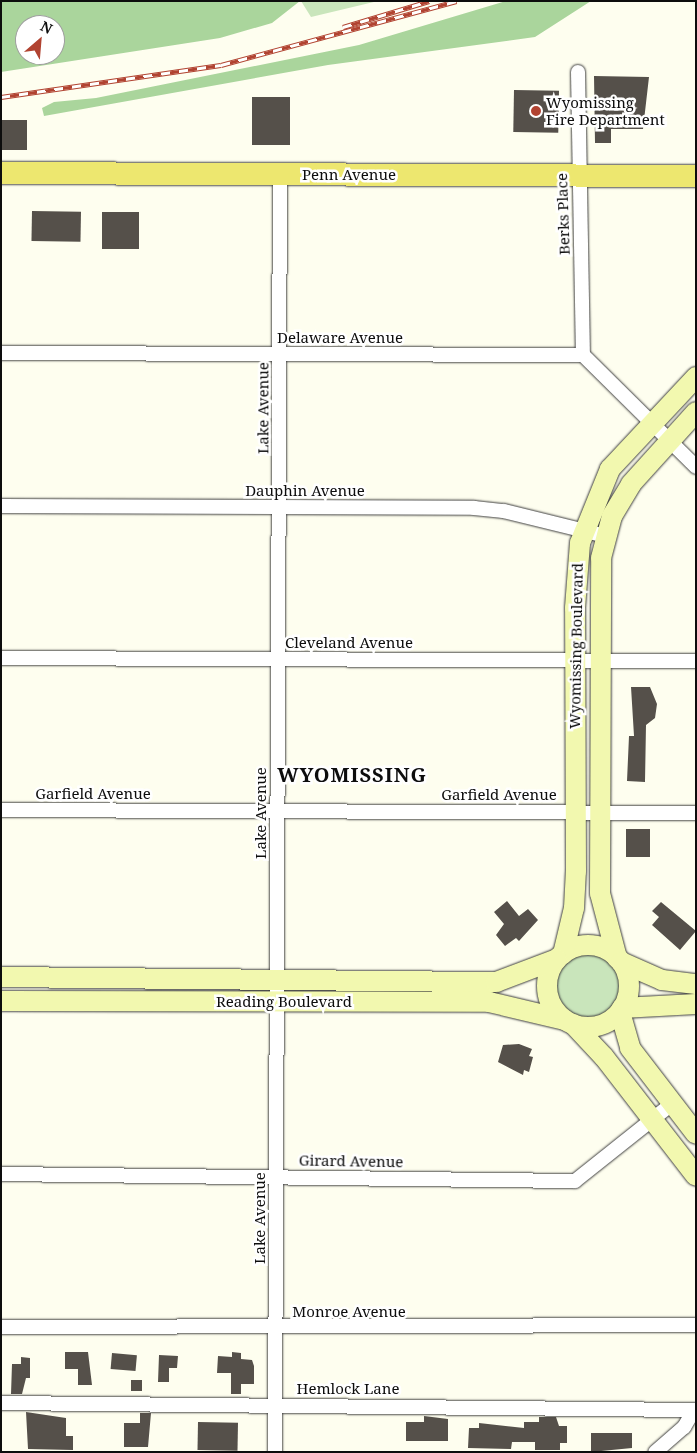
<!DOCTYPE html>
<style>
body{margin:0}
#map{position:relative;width:697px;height:1453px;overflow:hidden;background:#fefeef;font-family:"Noto Serif",serif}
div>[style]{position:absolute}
.green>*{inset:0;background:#c9e5bb}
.round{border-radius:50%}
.forest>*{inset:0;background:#aad59c}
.building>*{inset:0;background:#55504a;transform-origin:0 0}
.roads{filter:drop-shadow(0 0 1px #404040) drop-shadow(0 0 1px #404040)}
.street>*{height:14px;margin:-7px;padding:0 7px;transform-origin:7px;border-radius:7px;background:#fff}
.secondary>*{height:20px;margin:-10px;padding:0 10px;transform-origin:10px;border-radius:10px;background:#f2f8af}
.secondary>.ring{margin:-10px;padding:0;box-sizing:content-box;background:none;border:20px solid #f2f8af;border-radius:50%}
.primary>*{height:22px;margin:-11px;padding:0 11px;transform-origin:11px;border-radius:11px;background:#ede76f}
.rail>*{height:5px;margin-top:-2.5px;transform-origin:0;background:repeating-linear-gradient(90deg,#fff 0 9px,#b14331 0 18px);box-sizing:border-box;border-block:1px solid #b14331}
.dots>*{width:14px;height:14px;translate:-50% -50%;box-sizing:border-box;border:2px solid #fff;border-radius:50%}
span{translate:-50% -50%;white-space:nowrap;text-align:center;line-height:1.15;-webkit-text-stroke:5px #fff;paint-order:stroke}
.poi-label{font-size:15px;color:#0d0d0d}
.left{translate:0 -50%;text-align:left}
.street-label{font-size:15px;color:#0d0d0d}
.district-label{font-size:20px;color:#0d0d0d;font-weight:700;letter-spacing:1px}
.frame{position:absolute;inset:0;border:2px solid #0d0d0d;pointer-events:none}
.north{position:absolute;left:15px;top:15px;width:50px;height:50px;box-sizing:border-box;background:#fff;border:1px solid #9e9e9e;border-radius:50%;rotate:27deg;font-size:14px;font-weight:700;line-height:20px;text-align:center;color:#0d0d0d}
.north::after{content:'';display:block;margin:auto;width:18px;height:22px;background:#b14331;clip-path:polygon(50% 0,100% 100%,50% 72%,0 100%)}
</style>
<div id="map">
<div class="green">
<i style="clip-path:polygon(301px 1px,378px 1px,311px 17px)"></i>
<i class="round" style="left:554px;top:953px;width:66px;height:66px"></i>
</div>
<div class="forest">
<i style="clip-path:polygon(evenodd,1px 1px,300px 1px,272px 23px,220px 38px,1px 72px,1px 1px,25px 25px,55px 25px,55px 55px,25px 55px,25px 25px)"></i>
<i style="clip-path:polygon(506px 1px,591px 1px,535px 37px,328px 65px,44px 116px,42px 108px,54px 102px,96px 98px,359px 45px)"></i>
</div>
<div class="building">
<i style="clip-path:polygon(594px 76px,649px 77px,643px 129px,611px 129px,611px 143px,595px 143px)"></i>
<i style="left:514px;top:90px;width:45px;height:42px;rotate:1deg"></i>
<i style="left:252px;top:97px;width:38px;height:48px"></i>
<i style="left:1px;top:120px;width:26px;height:30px"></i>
<i style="left:32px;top:211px;width:49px;height:30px;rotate:1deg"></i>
<i style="left:102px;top:212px;width:37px;height:37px"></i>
<i style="clip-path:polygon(631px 687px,650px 687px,657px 704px,655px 718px,646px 725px,645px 782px,627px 781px,629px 736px,634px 736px)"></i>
<i style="left:626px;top:829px;width:24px;height:28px"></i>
<i style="clip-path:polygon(507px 901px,519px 916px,528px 909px,538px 920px,519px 941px,516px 938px,505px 946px,496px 935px,504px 924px,494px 912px)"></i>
<i style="clip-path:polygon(661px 902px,696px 931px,680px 950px,652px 925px,659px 917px,652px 911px)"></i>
<i style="clip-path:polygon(519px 1044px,532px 1049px,529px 1056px,533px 1057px,529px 1072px,524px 1070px,523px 1075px,498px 1062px,503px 1045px)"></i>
<i style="clip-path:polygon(65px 1352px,88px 1352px,92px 1385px,78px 1385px,78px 1369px,65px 1369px)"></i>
<i style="clip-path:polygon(232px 1352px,241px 1353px,241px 1359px,252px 1360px,254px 1366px,254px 1384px,241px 1384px,241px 1394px,231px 1394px,231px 1373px,217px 1373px,218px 1356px,232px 1357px)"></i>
<i style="left:112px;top:1353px;width:25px;height:16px;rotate:5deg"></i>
<i style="clip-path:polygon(159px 1355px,178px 1356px,177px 1368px,169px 1368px,169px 1382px,158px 1382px)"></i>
<i style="clip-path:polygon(21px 1357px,30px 1358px,30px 1378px,26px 1378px,22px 1394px,11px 1394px,12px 1364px,21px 1364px)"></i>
<i style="left:131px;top:1380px;width:11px;height:11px"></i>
<i style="clip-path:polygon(26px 1412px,66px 1418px,66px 1436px,73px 1436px,73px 1450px,28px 1449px)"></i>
<i style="clip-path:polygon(140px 1413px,151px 1413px,148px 1447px,124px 1447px,124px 1423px,140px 1423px)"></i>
<i style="clip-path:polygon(424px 1416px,448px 1419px,448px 1441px,406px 1441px,406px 1422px,424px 1422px)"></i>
<i style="clip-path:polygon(539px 1417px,556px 1417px,559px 1426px,567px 1426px,567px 1443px,560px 1443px,560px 1450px,535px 1450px,535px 1442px,512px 1442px,511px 1449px,468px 1448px,469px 1428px,479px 1428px,479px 1423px,524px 1428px,524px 1422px,539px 1422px)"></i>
<i style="left:198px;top:1422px;width:40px;height:28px;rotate:1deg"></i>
<i style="clip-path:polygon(591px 1433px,632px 1433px,632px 1448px,591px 1452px)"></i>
</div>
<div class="roads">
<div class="street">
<i style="left:578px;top:72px;width:283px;rotate:89deg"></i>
<i style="left:1px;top:353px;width:582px;rotate:0.2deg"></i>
<i style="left:583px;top:355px;width:159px;rotate:44.7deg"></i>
<i style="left:1px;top:506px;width:473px;rotate:0.2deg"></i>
<i style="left:474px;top:508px;width:30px;rotate:6deg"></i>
<i style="left:504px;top:511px;width:105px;rotate:13.8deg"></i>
<i style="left:1px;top:658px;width:695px;rotate:0.25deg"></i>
<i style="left:1px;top:810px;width:695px;rotate:0.25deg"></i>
<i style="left:1px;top:1174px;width:574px;rotate:0.7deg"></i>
<i style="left:575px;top:1181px;width:125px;rotate:-38.5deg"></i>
<i style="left:1px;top:1327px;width:695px;rotate:-0.16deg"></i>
<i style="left:1px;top:1403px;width:693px;rotate:0.58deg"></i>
<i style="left:694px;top:1410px;width:20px;rotate:120deg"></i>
<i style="left:684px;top:1427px;width:38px;rotate:139deg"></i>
<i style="left:275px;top:1452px;width:1278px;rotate:-89.78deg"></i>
</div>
<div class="secondary">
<i class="ring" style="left:547px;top:945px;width:62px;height:62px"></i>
<i style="left:563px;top:954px;width:47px;rotate:-76.6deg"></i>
<i style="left:574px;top:908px;width:37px;rotate:-87deg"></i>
<i style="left:576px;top:871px;width:263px;rotate:-90.2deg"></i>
<i style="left:575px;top:608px;width:65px;rotate:-85.6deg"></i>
<i style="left:580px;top:543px;width:80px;rotate:-67.9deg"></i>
<i style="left:610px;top:469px;width:126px;rotate:-46.9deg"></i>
<i style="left:617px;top:958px;width:67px;rotate:-104.7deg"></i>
<i style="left:600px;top:893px;width:335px;rotate:-89.8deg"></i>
<i style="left:601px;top:558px;width:43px;rotate:-75.3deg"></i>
<i style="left:612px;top:516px;width:37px;rotate:-59deg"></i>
<i style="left:631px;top:484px;width:97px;rotate:-47.9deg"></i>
<i style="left:621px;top:962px;width:45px;rotate:23.7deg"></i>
<i style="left:662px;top:980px;width:34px;rotate:7deg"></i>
<i style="left:1px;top:977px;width:495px;rotate:0.6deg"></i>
<i style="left:496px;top:982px;width:65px;rotate:-20.7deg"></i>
<i style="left:1px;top:1001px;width:488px;rotate:0.1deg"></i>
<i style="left:489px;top:1002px;width:78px;rotate:13.3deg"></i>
<i style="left:622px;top:1008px;width:74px;rotate:-3.1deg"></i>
<i style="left:620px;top:1012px;width:37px;rotate:74deg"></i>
<i style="left:630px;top:1048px;width:108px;rotate:52.5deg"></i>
<i style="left:573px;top:1024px;width:45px;rotate:46.8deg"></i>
<i style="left:604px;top:1057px;width:150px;rotate:52.3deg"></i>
</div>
<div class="primary">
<i style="left:1px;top:173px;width:695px;rotate:0.25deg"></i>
</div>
</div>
<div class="rail">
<i style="left:343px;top:27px;width:90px;rotate:-16.8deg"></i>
<i style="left:1px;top:97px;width:222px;rotate:-8.3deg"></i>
<i style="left:221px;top:65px;width:244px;rotate:-15.2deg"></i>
</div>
<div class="dots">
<i style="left:536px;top:111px;background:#b14331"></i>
</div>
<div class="poi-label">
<span class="left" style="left:546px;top:111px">Wyomissing<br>Fire Department</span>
</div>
<div class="street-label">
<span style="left:349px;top:175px">Penn Avenue</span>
<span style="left:563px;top:214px;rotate:-92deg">Berks Place</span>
<span style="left:340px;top:338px">Delaware Avenue</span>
<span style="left:263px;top:408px;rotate:-90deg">Lake Avenue</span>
<span style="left:305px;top:491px">Dauphin Avenue</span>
<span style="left:349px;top:643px">Cleveland Avenue</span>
<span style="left:576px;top:646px;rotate:-89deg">Wyomissing Boulevard</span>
<span style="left:93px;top:794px">Garfield Avenue</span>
<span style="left:499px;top:795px">Garfield Avenue</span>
<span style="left:261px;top:813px;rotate:-90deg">Lake Avenue</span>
<span style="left:284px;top:1002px">Reading Boulevard</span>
<span style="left:351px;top:1161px;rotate:1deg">Girard Avenue</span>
<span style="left:260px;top:1218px;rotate:-90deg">Lake Avenue</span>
<span style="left:349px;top:1312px">Monroe Avenue</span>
<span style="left:348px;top:1389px">Hemlock Lane</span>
</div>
<div class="district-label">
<span style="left:352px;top:774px">WYOMISSING</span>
</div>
<div class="frame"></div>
<div class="north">N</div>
</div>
